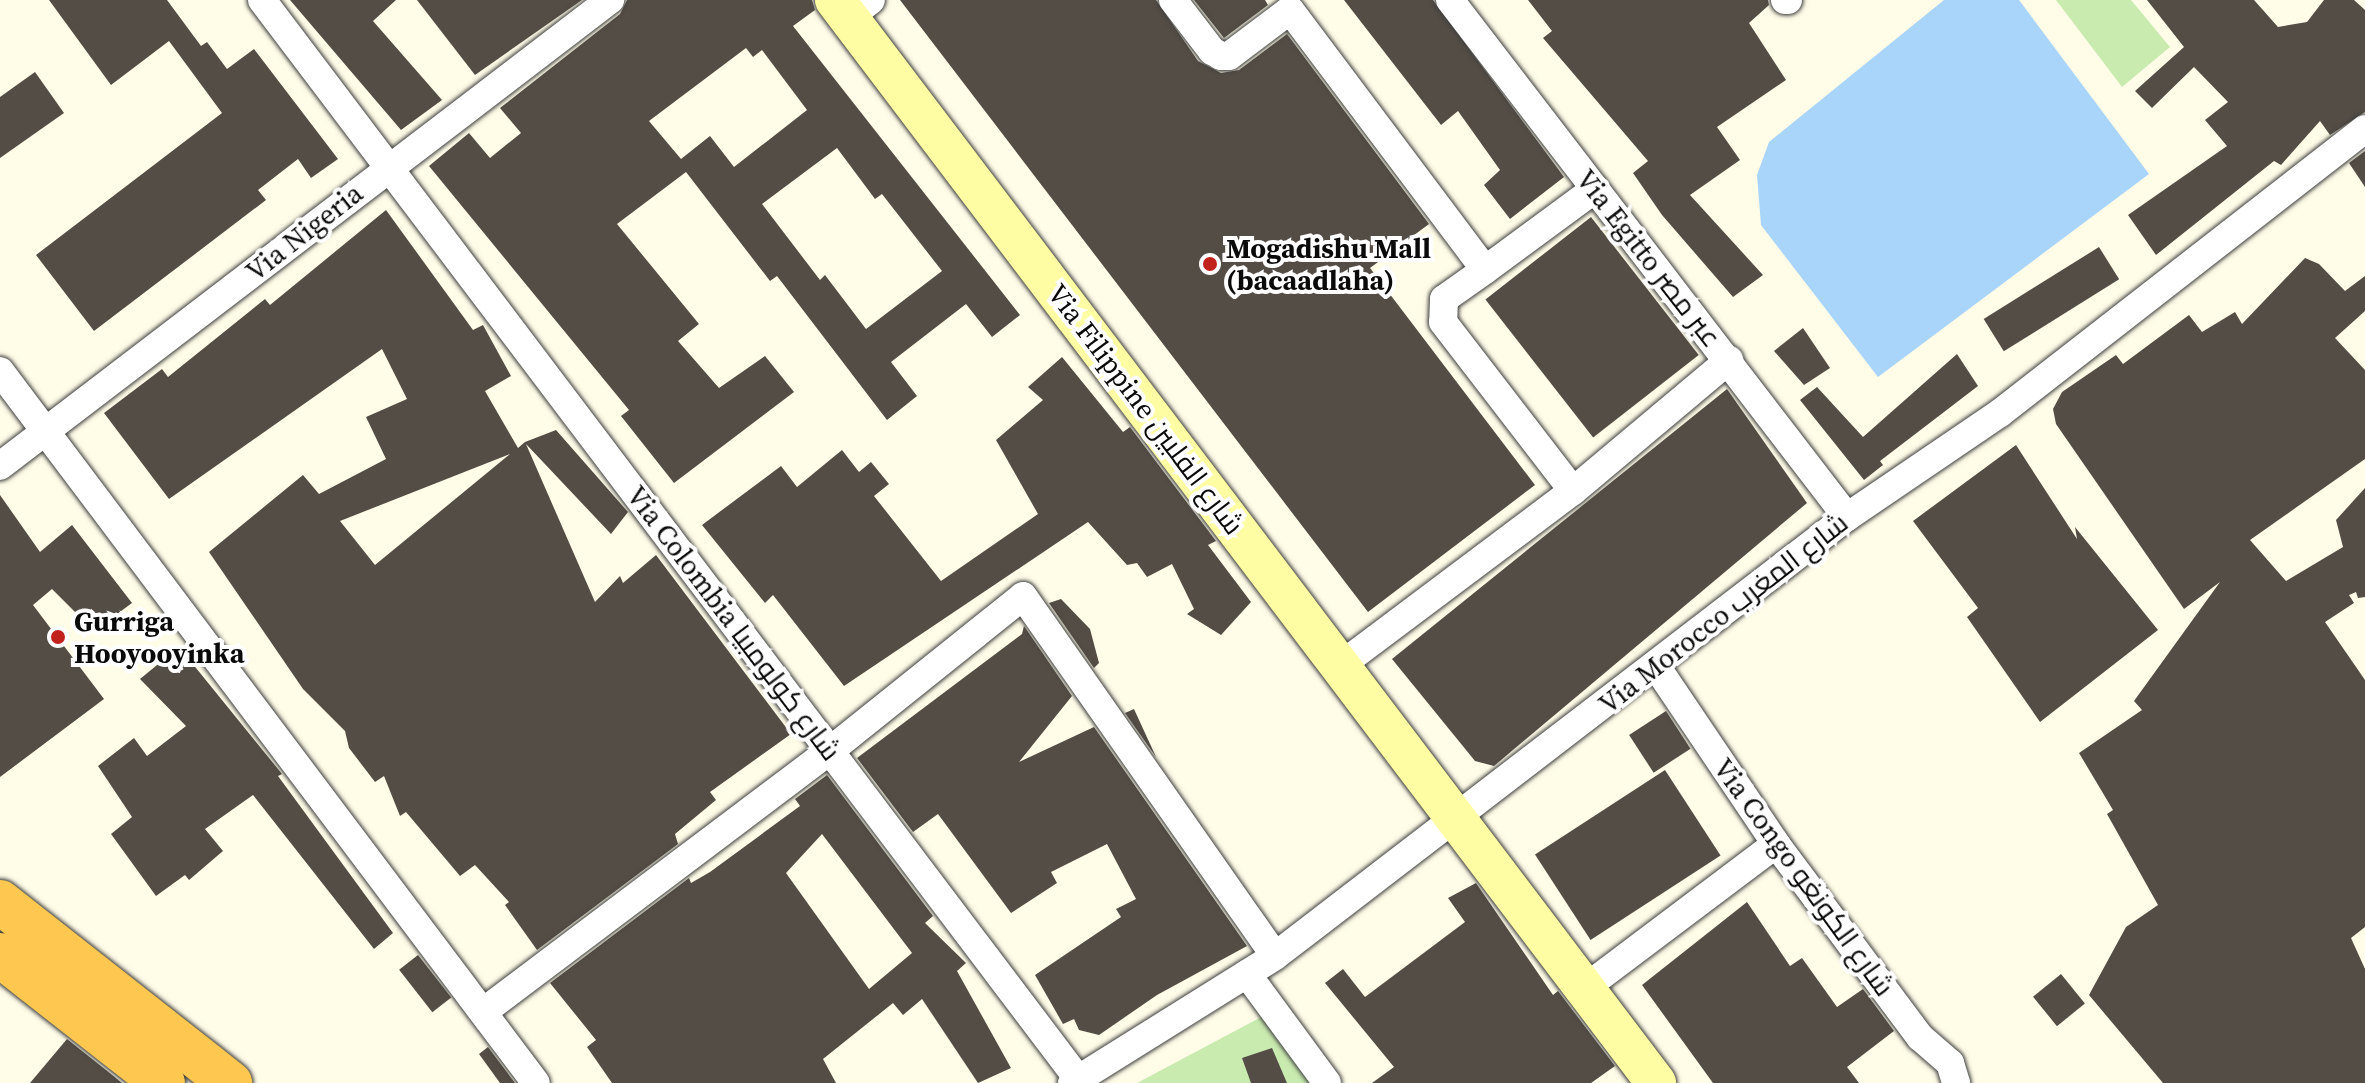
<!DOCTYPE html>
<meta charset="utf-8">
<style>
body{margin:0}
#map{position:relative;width:2365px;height:1083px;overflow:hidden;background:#fffce8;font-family:"Source Serif 4",Cairo,serif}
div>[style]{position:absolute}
.green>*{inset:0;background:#caebb0}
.water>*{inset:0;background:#a9d5fa}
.building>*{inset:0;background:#544d46;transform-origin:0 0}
.roads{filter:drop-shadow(0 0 2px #3d3d3d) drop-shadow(0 0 2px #3d3d3d)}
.minor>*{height:28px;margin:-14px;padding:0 14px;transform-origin:14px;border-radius:14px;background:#fff}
.secondary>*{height:40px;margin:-20px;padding:0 20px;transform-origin:20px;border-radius:20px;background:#fffda3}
.trunk>*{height:44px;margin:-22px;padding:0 22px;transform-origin:22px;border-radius:22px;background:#fec850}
.dots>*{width:22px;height:22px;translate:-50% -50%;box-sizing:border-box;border:4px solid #fff;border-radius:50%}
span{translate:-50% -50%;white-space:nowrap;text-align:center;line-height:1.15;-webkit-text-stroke:8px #fff;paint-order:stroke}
.street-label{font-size:28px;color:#0a0a0a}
.poi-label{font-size:28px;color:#0a0a0a;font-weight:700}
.left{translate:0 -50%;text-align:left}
</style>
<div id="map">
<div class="green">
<i style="clip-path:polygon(2056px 0,2131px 0,2170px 47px,2122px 87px)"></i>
<i style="clip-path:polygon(1265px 1015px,1314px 1083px,1137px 1083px)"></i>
</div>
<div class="water">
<i style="clip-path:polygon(1944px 0,2019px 0,2149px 174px,1878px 377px,1761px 225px,1757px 175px,1769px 142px)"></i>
</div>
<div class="building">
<i style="clip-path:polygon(49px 0,167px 0,201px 46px,207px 42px,227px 69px,254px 49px,338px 159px,311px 178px,298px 159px,258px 190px,266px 200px,94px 331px,36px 255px,222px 113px,169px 41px,111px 85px)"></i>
<i style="clip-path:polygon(290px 0,396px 0,373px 21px,442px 100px,401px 130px)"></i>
<i style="clip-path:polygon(417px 0,582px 0,475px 75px)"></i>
<i style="clip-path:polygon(evenodd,627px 0,812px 0,815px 10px,793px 26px,1020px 315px,992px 337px,966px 304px,891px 362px,917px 396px,887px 420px,777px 276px,770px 281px,686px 172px,617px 224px,699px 324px,678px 341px,719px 388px,765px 356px,794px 392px,674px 483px,621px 416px,629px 410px,429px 166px,469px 133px,490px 158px,521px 133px,500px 108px,620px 14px,627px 0,746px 48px,753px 57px,762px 50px,807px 110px,734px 167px,710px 136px,681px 159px,649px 121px,746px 48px,627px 0,837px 148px,875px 199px,882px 194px,942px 271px,866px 329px,825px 275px,820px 280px,762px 204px,837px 148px)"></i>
<i style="clip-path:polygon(900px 0,1156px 0,1198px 61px,1221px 73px,1239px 70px,1287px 34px,1429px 224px,1370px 268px,1535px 485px,1368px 612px)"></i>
<i style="clip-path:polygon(1194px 0,1265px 0,1268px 5px,1224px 38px)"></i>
<i style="clip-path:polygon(1344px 0,1433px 0,1564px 177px,1510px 219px,1484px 185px,1500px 170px,1458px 111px,1441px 125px)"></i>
<i style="clip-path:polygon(1528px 0,1768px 0,1769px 5px,1749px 23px,1786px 80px,1717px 127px,1740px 160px,1690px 195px,1763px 275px,1733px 297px,1662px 215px,1633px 173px,1648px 161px,1543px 38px,1552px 31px)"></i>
<i style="clip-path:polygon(2147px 0,2254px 0,2278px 27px,2307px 22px,2324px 0,2354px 0,2365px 10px,2365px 112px,2330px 135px,2320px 121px,2281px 165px,2274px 161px,2156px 255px,2128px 215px,2227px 146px,2205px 120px,2228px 102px,2194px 67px,2152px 108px,2135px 91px,2184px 47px)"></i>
<i style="clip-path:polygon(35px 72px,64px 113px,0 158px,0 97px)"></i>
<i style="clip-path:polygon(2365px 151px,2365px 187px,2349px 163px)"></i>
<i style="clip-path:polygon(evenodd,386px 210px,473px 330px,483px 325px,511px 376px,485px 391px,518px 448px,525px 442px,556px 430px,628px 512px,611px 534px,526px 444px,595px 602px,620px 576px,623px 583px,656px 555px,791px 734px,710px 792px,716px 800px,675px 834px,678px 844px,537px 950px,505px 905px,509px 902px,475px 865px,460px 876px,406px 812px,400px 816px,384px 776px,375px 782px,349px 748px,345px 731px,303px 689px,209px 552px,303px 475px,319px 494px,386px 459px,366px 417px,407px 399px,382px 349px,169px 499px,104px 413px,162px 369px,168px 377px,265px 299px,270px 305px,386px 210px,510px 454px,375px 565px,340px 521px,510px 454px)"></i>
<i style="left:1591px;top:217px;width:175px;height:134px;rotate:52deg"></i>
<i style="left:2099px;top:247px;width:38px;height:136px;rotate:58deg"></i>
<i style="clip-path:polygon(2305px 258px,2319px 264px,2345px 291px,2365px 276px,2365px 311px,2335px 338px,2365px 370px,2365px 459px,2250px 540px,2286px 581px,2343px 547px,2336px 520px,2365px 488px,2365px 597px,2358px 598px,2356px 592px,2349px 595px,2354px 603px,2325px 622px,2365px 680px,2365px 927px,2351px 938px,2365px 969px,2365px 1083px,2163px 1083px,2089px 995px,2126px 927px,2158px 905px,2107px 814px,2113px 810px,2079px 753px,2142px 710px,2134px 701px,2220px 582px,2184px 609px,2056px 424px,2053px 409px,2062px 392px,2116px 355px,2123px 364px,2189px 315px,2202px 332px,2235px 312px,2242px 324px)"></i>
<i style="clip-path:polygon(1803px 328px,1830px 368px,1804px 385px,1774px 351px)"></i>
<i style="clip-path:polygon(1957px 354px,1978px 386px,1880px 461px,1883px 465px,1864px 480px,1800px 400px,1817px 387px,1863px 437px)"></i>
<i style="clip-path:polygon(1062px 357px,1123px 432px,1130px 427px,1216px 541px,1208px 545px,1251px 602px,1221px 635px,1187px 614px,1194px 609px,1172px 564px,1147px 577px,1137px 563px,1127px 565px,1088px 522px,844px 686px,773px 595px,765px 603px,702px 525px,781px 466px,797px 487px,842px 450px,859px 472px,871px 462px,889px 484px,874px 496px,941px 581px,1038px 514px,996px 440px,1043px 400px,1028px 387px)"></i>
<i style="clip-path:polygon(1727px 389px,1807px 503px,1494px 766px,1475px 761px,1392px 659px)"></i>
<i style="clip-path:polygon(2016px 445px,2077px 539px,2075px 527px,2158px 630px,2040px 722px,1967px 617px,1978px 608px,1913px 521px)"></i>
<i style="clip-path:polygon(0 495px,40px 552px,72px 525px,132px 603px,94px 631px,52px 589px,33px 605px,104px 699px,0 777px)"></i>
<i style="clip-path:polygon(1061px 599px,1090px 629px,1099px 663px,1094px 668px,1049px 603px)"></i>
<i style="clip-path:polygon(1024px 626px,1072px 696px,1019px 762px,1094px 727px,1247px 946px,1157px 995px,1099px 1035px,1079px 1030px,1074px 1019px,1063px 1024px,1035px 975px,1121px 917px,1116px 909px,1136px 899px,1107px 844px,1051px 872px,1057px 883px,1011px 913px,938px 814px,913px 832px,857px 758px,1022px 634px)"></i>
<i style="clip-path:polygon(179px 647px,282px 774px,278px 776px,393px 933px,374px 949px,253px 795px,205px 829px,223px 851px,189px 880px,185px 875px,156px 896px,111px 834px,132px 817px,98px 766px,134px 738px,147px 756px,186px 726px,140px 679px)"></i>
<i style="clip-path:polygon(1134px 709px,1156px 757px,1125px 713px)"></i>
<i style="left:1666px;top:711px;width:45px;height:44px;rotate:57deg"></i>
<i style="left:1665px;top:770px;width:102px;height:155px;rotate:57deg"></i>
<i style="clip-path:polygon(evenodd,827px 775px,933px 916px,925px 923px,966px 963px,957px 971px,1011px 1068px,978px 1083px,922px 999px,903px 1015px,893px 1003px,823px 1059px,836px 1083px,612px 1083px,587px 1047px,596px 1040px,550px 983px,689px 878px,691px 883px,710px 872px,800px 806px,795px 799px,827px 775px,822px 834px,912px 953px,869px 989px,786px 873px,822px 834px)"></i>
<i style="clip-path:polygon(1476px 883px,1553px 995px,1558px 991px,1615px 1066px,1591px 1083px,1372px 1083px,1394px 1067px,1325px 983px,1343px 969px,1365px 997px,1465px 922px,1448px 898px)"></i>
<i style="clip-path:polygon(1747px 902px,1790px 966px,1802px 958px,1837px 1007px,1863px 989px,1894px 1031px,1847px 1067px,1859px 1083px,1713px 1083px,1642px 985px)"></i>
<i style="left:418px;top:955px;width:54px;height:24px;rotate:52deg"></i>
<i style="left:2061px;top:974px;width:38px;height:36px;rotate:51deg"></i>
<i style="clip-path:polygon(67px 1039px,111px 1074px,122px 1083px,30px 1083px)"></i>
<i style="clip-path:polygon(488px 1047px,515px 1083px,500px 1083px,479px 1054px)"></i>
<i style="clip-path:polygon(1272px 1048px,1287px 1083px,1251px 1083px,1242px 1058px)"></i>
</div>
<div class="roads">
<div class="minor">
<i style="left:262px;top:0;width:1353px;rotate:52.9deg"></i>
<i style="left:1173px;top:0;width:64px;rotate:52.6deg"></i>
<i style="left:1212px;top:51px;width:10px;rotate:29deg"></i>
<i style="left:1221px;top:56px;width:8px"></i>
<i style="left:1229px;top:56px;width:76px;rotate:-37deg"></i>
<i style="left:1290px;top:10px;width:325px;rotate:53.1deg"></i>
<i style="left:1485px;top:270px;width:50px;rotate:144.7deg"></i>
<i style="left:1444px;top:299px;width:23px;rotate:92deg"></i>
<i style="left:1443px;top:322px;width:213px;rotate:52.4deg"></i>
<i style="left:1450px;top:0;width:652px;rotate:52.48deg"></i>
<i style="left:1785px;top:0;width:3px"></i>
<i style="left:848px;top:18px;width:29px;rotate:-38deg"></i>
<i style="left:1485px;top:270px;width:137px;rotate:-36.4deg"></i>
<i style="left:0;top:371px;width:891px;rotate:53.03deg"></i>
<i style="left:0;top:466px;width:768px;rotate:-37.38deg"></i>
<i style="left:1341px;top:665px;width:290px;rotate:-36.9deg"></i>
<i style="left:1573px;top:491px;width:204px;rotate:-40deg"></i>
<i style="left:1656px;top:666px;width:215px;rotate:56deg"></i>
<i style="left:1776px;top:844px;width:241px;rotate:53.3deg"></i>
<i style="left:1920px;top:1037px;width:40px;rotate:41deg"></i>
<i style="left:1950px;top:1063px;width:21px;rotate:73deg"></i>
<i style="left:1247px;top:974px;width:135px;rotate:53.7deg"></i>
<i style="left:1585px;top:988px;width:239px;rotate:-37deg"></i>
<i style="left:483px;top:1012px;width:436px;rotate:-37deg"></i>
<i style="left:831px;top:750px;width:246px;rotate:-38.7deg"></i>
<i style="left:1023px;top:596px;width:439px;rotate:55deg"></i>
<i style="left:1072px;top:1083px;width:239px;rotate:-32deg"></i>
<i style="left:1275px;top:956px;width:721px;rotate:-37.51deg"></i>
<i style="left:1847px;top:517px;width:185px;rotate:-34.2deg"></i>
<i style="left:2000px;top:413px;width:462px;rotate:-37.9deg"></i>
</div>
<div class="secondary">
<i style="left:835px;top:0;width:1359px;rotate:52.83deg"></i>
</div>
<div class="trunk">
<i style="left:0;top:902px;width:293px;rotate:38.2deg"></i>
<i style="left:0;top:955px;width:207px;rotate:38.1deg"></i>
</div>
</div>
<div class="dots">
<i style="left:1210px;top:264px;background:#c1221c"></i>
<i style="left:58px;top:637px;background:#c1221c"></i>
</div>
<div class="street-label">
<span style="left:304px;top:232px;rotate:-38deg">Via Nigeria</span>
<span style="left:1649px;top:258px;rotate:52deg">Via Egitto عبر مصر</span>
<span style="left:1146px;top:409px;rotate:53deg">Via Filippine شارع الفلبين</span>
<span style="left:1723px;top:613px;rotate:-38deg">Via Morocco شارع المغرب</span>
<span style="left:734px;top:623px;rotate:53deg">Via Colombia شارع كولومبيا</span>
<span style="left:1804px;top:877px;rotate:54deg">Via Congo شارع الكونغو</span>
</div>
<div class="poi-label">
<span class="left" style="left:1226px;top:264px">Mogadishu Mall<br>(bacaadlaha)</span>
<span class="left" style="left:74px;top:637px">Gurriga<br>Hooyooyinka</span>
</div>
</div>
